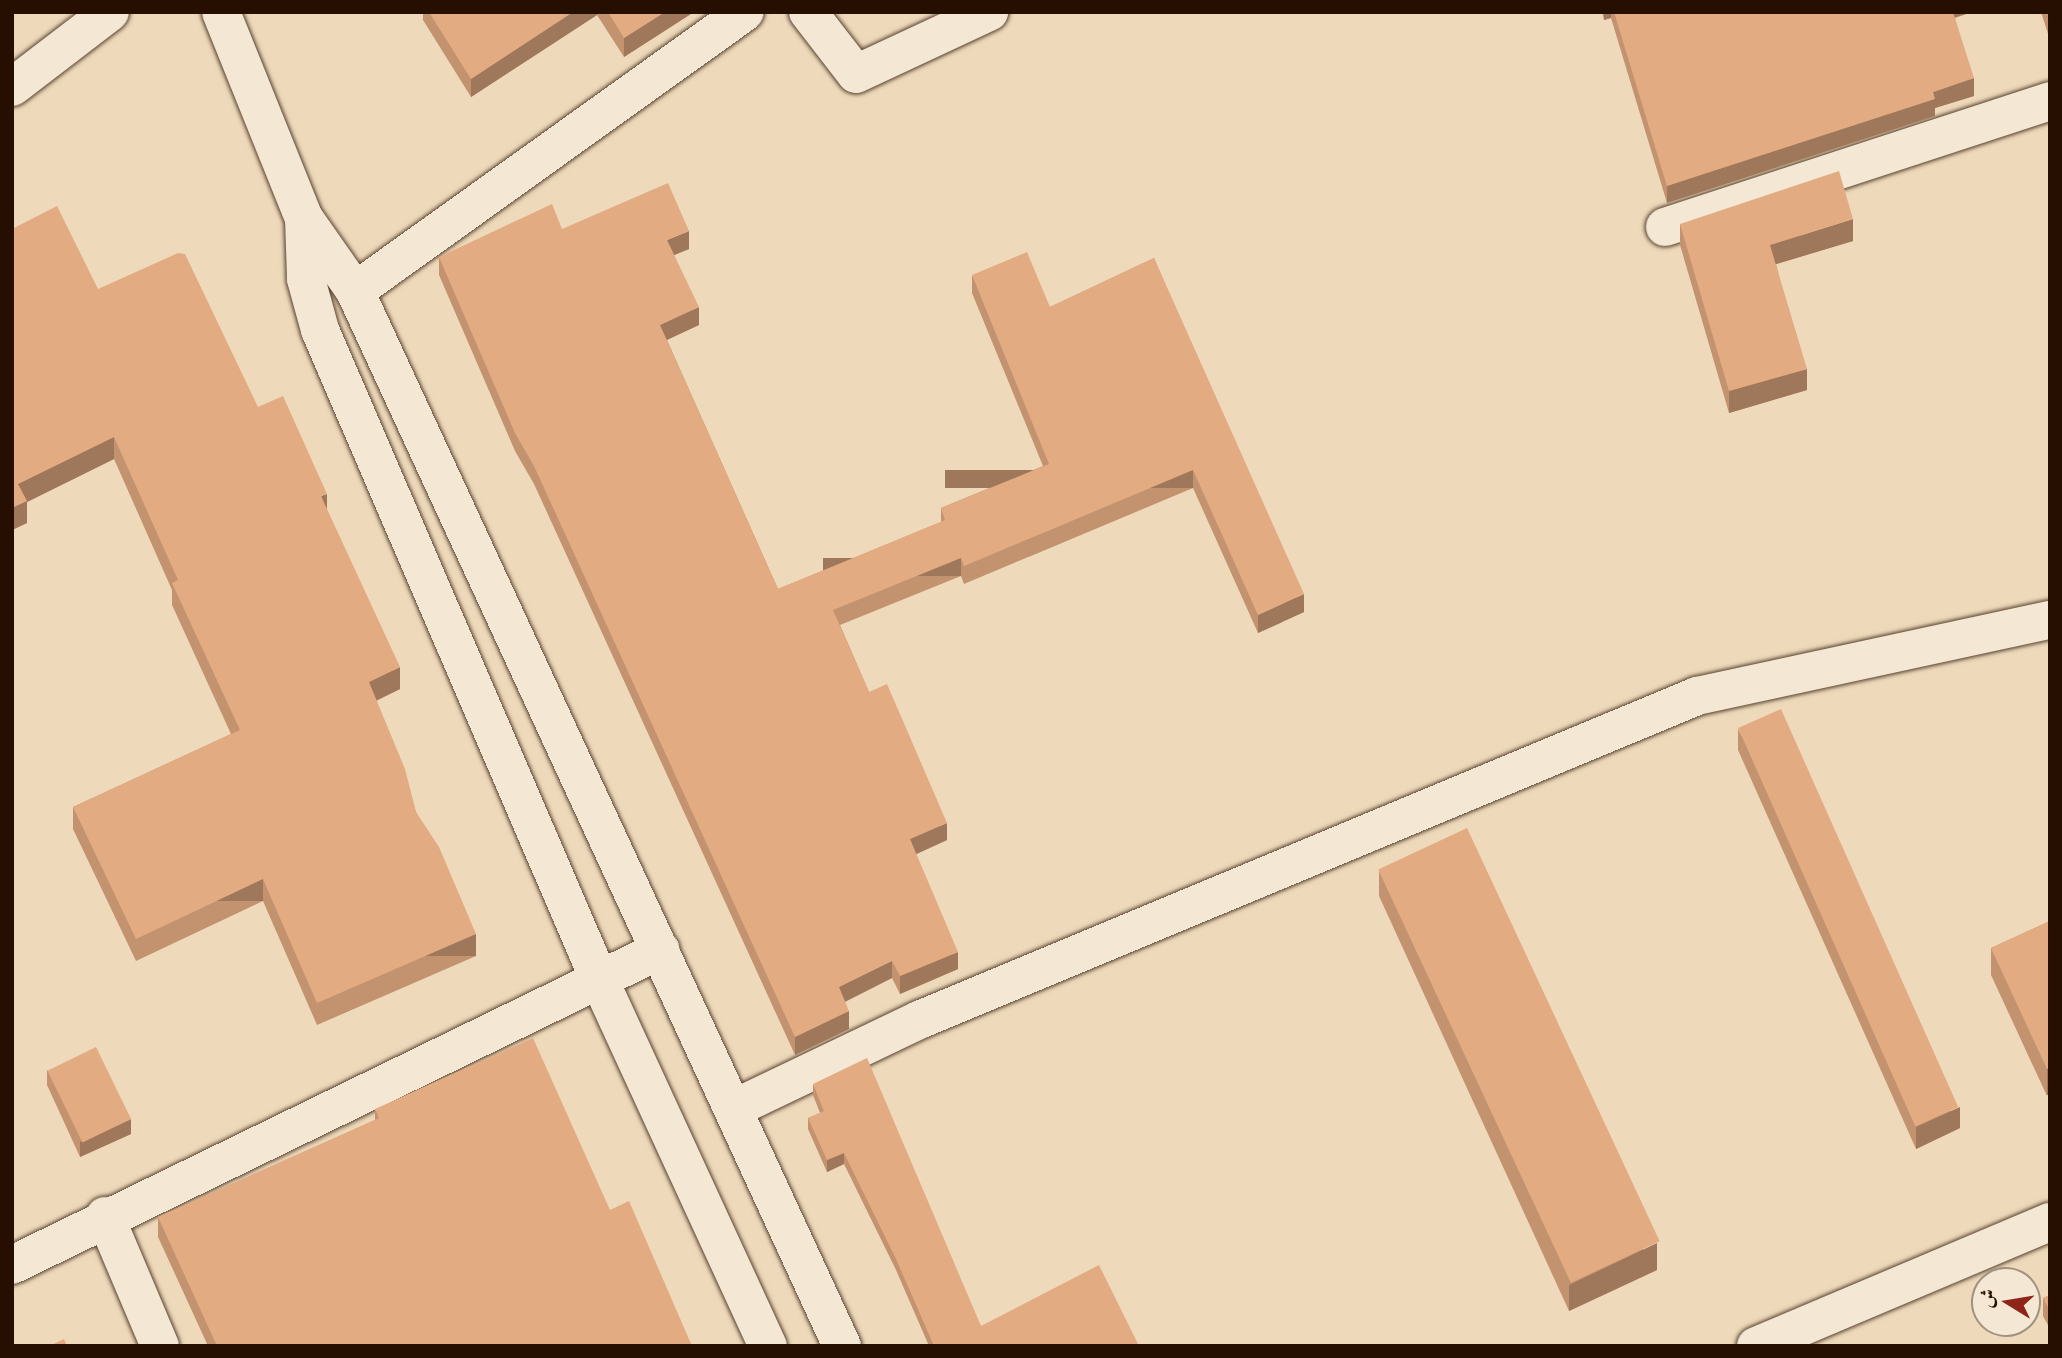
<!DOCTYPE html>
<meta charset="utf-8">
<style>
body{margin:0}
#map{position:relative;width:2062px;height:1358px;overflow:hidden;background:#eedabb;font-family:Cardo,Amiri,serif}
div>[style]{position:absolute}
.roads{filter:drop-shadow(0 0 2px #584230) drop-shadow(0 0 2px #584230)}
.minor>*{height:38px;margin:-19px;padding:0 19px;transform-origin:19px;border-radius:19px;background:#f4e7d3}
.secondary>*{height:38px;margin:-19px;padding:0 19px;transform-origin:19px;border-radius:19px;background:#f4e7d3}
.wall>*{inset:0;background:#c39370}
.shaded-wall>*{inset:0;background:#9f785b;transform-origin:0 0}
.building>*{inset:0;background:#e3ab82;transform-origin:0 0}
span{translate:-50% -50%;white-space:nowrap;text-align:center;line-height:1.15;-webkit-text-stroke:7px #f4e7d3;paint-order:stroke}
.frame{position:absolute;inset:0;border:14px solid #260f01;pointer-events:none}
.north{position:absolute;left:1971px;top:1267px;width:70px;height:70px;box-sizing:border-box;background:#f4e7d3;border:2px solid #a2917f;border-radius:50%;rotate:281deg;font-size:19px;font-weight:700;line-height:28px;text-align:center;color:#260f01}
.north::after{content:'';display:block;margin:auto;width:24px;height:32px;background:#8f2418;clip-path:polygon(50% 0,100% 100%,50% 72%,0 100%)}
</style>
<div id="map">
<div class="roads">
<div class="minor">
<i style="left:221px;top:12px;width:222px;rotate:68.1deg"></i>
<i style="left:304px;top:218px;width:89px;rotate:55.1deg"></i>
<i style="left:355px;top:291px;width:1162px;rotate:65.22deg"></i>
<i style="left:808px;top:12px;width:78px;rotate:52.3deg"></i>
<i style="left:856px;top:74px;width:147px;rotate:-25deg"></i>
<i style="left:304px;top:218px;width:61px;rotate:88.1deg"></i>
<i style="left:306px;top:279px;width:53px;rotate:74.6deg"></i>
<i style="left:320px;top:330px;width:706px;rotate:66.74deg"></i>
<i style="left:599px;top:979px;width:404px;rotate:65.3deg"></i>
<i style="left:1665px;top:227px;width:405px;rotate:-18.1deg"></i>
<i style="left:355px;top:291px;width:479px;rotate:-35.6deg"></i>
<i style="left:733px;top:1109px;width:206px;rotate:-25.6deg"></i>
<i style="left:919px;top:1020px;width:843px;rotate:-22.61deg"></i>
<i style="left:1697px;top:696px;width:361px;rotate:-12.2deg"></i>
<i style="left:105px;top:1216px;width:141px;rotate:67.1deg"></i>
<i style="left:12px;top:1265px;width:721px;rotate:-25.92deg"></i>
<i style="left:1756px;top:1346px;width:319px;rotate:-22.9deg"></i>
</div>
<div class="secondary">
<i style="left:12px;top:87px;width:123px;rotate:-37.4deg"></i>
</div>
</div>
<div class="wall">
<i style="clip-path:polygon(423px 12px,694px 12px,624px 57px,597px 15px,471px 97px,423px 20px)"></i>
<i style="clip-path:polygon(1602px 12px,1972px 12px,1955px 18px,1974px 96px,1935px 108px,1935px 116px,1667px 203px,1611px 18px,1604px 20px)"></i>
<i style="clip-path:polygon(2041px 12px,2050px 12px,2050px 40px)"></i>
<i style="clip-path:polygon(1680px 224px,1853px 241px,1776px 264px,1807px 390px,1729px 413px,1680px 245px)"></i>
<i style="clip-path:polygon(12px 229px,98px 289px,258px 407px,327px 510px,400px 689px,376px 701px,416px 812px,476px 956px,317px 1025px,263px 901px,136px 961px,73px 829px,73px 807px,231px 734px,172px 605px,172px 590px,114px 459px,27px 502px,27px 523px,12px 530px)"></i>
<i style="clip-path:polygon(562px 229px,689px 249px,674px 255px,699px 325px,667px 340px,778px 589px,941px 522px,941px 508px,1043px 466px,972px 293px,972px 275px,1050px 307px,1154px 258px,1304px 612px,1258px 633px,1193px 488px,964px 584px,961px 576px,840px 625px,869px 692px,947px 840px,916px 854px,958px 969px,900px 994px,892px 978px,845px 1001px,849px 1029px,795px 1055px,534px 484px,515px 451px,439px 275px,439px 257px)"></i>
<i style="clip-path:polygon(1738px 729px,1960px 1128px,1916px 1149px,1738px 750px)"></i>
<i style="clip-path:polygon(1379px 870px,1657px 1270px,1569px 1311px,1379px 896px)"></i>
<i style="clip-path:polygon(2050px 921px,2047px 1096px,1991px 975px,1991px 948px)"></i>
<i style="clip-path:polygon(47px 1070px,131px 1134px,80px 1157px,47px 1085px)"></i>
<i style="clip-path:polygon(813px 1084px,981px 1326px,1139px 1346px,929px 1346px,896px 1270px,844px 1164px,827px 1172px,808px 1129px,808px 1118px,820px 1113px,813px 1095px)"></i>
<i style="clip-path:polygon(375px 1109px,610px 1210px,692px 1346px,208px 1346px,158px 1237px,158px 1217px,375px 1120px)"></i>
<i style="clip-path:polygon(2050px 1295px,2050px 1329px,2043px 1316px,2043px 1298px)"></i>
</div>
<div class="shaded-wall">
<i style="clip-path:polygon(573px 12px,597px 12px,597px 15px,471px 97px,471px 79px)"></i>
<i style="clip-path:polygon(665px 12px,694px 12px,624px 57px,624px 38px)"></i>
<i style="clip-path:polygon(1604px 12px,1611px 12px,1611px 18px,1604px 20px)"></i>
<i style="clip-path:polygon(1950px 12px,1972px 12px,1950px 19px)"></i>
<i style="clip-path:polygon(1974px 78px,1974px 96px,1935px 108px,1935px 116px,1667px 203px,1667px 186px)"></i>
<i style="clip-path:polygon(1853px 219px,1853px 241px,1770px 266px,1770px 245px)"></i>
<i style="clip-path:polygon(689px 231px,689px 249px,667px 258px,667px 240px)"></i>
<i style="clip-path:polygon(699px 307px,699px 325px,660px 343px,660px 325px)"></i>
<i style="clip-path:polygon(1807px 369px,1807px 390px,1729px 413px,1729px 391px)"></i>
<i style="clip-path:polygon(114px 437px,114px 459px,27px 502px,27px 523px,12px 530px,12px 508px,18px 484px)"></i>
<i style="left:1193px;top:470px;width:18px;height:248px;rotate:90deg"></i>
<i style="clip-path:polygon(327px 494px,327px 516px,321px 496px)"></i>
<i style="left:961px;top:558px;width:18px;height:138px;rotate:90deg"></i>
<i style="clip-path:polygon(1304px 594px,1304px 612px,1258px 633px,1258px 615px)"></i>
<i style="clip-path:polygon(400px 667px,400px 689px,369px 704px,369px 682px)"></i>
<i style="clip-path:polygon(947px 823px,947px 840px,910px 857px,910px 839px)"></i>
<i style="left:263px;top:879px;width:22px;height:140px;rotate:90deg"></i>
<i style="left:476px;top:934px;width:22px;height:173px;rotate:90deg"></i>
<i style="clip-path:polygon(958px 952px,958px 969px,900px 994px,900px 976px)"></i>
<i style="clip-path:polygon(892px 961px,892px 978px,839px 1005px,839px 987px)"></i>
<i style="clip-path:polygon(849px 1011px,849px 1029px,795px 1055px,795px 1037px)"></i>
<i style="left:2050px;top:1068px;width:27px;height:3px;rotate:90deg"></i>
<i style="clip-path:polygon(1960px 1107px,1960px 1128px,1916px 1149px,1916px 1127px)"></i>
<i style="clip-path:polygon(131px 1119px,131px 1134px,80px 1157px,80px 1142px)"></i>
<i style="clip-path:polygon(844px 1153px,844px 1164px,827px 1172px,827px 1160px)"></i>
<i style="clip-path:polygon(1657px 1243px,1657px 1270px,1569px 1311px,1569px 1285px)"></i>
</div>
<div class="building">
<i style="clip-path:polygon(429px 12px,573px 12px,471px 79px)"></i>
<i style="clip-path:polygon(608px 12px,665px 12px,624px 38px)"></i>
<i style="clip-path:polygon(1614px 12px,1953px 12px,1974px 78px,1933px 92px,1935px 99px,1667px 186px)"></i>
<i style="clip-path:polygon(2047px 12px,2050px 12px,2050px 23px)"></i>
<i style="clip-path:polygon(1839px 171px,1853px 219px,1770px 245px,1807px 369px,1729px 391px,1680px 224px)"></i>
<i style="clip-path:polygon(668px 183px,689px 231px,667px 240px,699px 307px,660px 325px,778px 589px,945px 520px,941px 508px,1049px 464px,972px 275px,1027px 252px,1050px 307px,1154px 258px,1304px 594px,1258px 615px,1193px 470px,964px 566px,961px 558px,833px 610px,869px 692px,887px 684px,947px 823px,910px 839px,958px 952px,900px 976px,892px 961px,839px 987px,849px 1011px,795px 1037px,534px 466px,515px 433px,439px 257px,552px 204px,562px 229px)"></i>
<i style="clip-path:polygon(57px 206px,98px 289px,178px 253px,185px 254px,258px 407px,283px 396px,327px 494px,321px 496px,400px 667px,369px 682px,405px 769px,416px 812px,439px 847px,476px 934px,317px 1003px,263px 879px,136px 939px,73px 807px,240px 730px,172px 583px,178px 580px,114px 437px,18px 484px,27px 501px,12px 508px,12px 229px)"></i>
<i style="left:1781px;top:709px;width:436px;height:47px;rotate:66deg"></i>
<i style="left:1467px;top:828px;width:456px;height:98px;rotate:65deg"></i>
<i style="clip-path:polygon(2050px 921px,2050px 1068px,2047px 1069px,1991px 948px)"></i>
<i style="clip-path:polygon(533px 1038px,610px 1210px,629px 1201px,692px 1346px,217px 1346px,158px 1217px,379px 1118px,375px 1109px)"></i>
<i style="left:96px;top:1047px;width:80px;height:54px;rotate:64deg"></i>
<i style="clip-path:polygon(867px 1058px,981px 1326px,1099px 1265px,1139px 1346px,934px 1346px,896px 1259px,844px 1153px,827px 1160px,808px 1118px,824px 1111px,813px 1084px)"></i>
<i style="clip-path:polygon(2050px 1295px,2050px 1311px,2043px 1298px)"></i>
<i style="clip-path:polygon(64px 1339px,67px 1346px,49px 1346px)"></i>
</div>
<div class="frame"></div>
<div class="north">ش</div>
</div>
